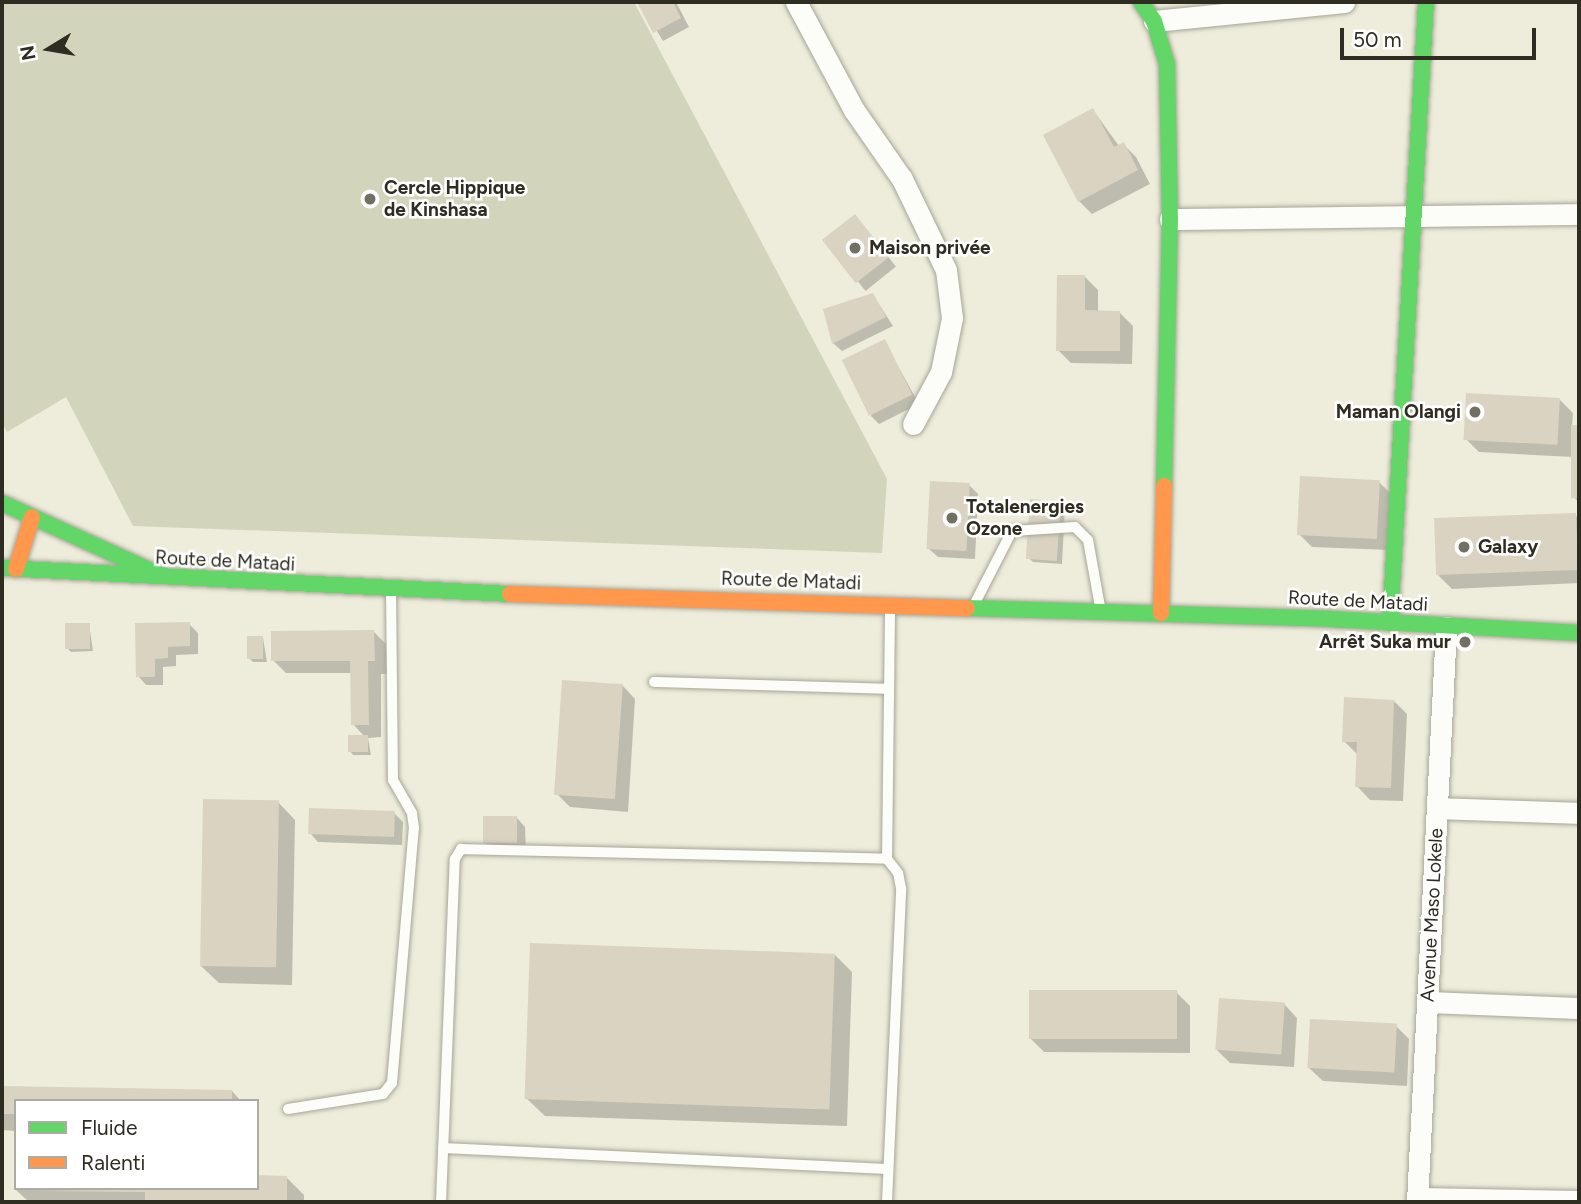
<!DOCTYPE html>
<meta charset="utf-8">
<style>
body{margin:0}
#map{position:relative;width:1581px;height:1204px;overflow:hidden;background:#eeecda;font-family:Figtree,sans-serif}
div>[style]{position:absolute}
.green>*{inset:0;background:#d2d5bb}
.shadow>*{inset:0;background:#0003;transform-origin:0 0}
.building>*{inset:0;background:#dad3c2;transform-origin:0 0}
.roads{filter:drop-shadow(0 0 2px #a7a698) drop-shadow(0 0 2px #a7a698)}
.lane>*{height:10px;margin:-5px;padding:0 5px;transform-origin:5px;border-radius:5px;background:#fcfcf9}
.street>*{height:21px;margin:-10.5px;padding:0 10.5px;transform-origin:10.5px;border-radius:10.5px;background:#fcfcf9}
.fast>*{height:16px;margin:-8px;padding:0 8px;transform-origin:8px;border-radius:8px;background:#63d668}
.slow>*{height:16px;margin:-8px;padding:0 8px;transform-origin:8px;border-radius:8px;background:#ff974d}
.dots>*{width:19px;height:19px;translate:-50% -50%;box-sizing:border-box;border:4px solid #fff;border-radius:50%}
span{translate:-50% -50%;white-space:nowrap;text-align:center;line-height:1.15;-webkit-text-stroke:5px #fff;paint-order:stroke}
.poi-label{font-size:19px;color:#2f2d21;font-weight:700}
.left{translate:0 -50%;text-align:left}
.right{translate:-100% -50%;text-align:right}
.street-label{font-size:19px;color:#2f2d21}
.frame{position:absolute;inset:0;border:4px solid #2f2d21;pointer-events:none}
.legend{position:absolute;left:14px;top:1099px;width:245px;height:91px;box-sizing:border-box;background:#fff;border:2px solid #acaba6;margin:0;padding:9px 12px;list-style:none;font-size:21px;color:#2f2d21}
.legend li{display:flex;align-items:center;gap:14px;height:35px}
.legend b{width:35px;border:2px solid #acaba6}
.north{position:absolute;left:14px;top:14px;width:70px;height:70px;-webkit-text-stroke:5px #fff;paint-order:stroke;rotate:259deg;font-size:19px;font-weight:700;line-height:28px;text-align:center;color:#2f2d21}
.north::after{content:'';display:block;margin:auto;width:24px;height:32px;background:#2f2d21;clip-path:polygon(50% 0,100% 100%,50% 72%,0 100%)}
.scale{position:absolute;left:1340px;top:28px;width:196px;height:32px;box-sizing:border-box;border:4px solid #2f2d21;border-top:0;padding-left:9px;font-size:21px;line-height:24px;white-space:nowrap;color:#2f2d21;-webkit-text-stroke:5px #fff;paint-order:stroke}
</style>
<div id="map">
<div class="green">
<i style="clip-path:polygon(2px 2px,634px 2px,887px 479px,882px 553px,133px 526px,66px 397px,7px 432px,2px 422px)"></i>
</div>
<div class="shadow">
<i style="clip-path:polygon(639px 2px,676px 2px,689px 27px,663px 41px)"></i>
<i style="clip-path:polygon(1093px 110px,1119px 146px,1123px 144px,1136px 157px,1150px 184px,1092px 214px,1079px 201px)"></i>
<i style="left:855px;top:216px;width:65px;height:39px;rotate:51deg"></i>
<i style="clip-path:polygon(1085px 277px,1098px 290px,1098px 312px,1119px 312px,1133px 326px,1132px 364px,1071px 363px,1058px 350px)"></i>
<i style="clip-path:polygon(873px 295px,893px 326px,842px 351px,833px 343px)"></i>
<i style="clip-path:polygon(884px 341px,919px 404px,879px 424px,871px 416px)"></i>
<i style="clip-path:polygon(1560px 400px,1573px 413px,1572px 427px,1579px 427px,1579px 503px,1574px 497px,1573px 457px,1479px 452px,1466px 439px)"></i>
<i style="clip-path:polygon(1379px 482px,1392px 495px,1390px 550px,1312px 547px,1299px 534px)"></i>
<i style="clip-path:polygon(969px 485px,978px 494px,975px 559px,938px 557px,929px 549px)"></i>
<i style="clip-path:polygon(1061px 503px,1065px 507px,1062px 564px,1033px 562px,1029px 558px)"></i>
<i style="clip-path:polygon(1575px 515px,1579px 519px,1579px 583px,1452px 589px,1438px 575px)"></i>
<i style="clip-path:polygon(89px 624px,93px 651px,71px 652px,67px 648px)"></i>
<i style="clip-path:polygon(189px 624px,198px 633px,198px 654px,176px 655px,176px 666px,163px 667px,163px 685px,146px 685px,138px 676px)"></i>
<i style="clip-path:polygon(374px 632px,387px 645px,387px 674px,381px 674px,381px 737px,368px 738px,371px 755px,353px 755px,350px 751px,365px 737px,353px 724px,352px 673px,286px 673px,273px 660px)"></i>
<i style="clip-path:polygon(263px 638px,267px 662px,253px 662px,249px 658px)"></i>
<i style="clip-path:polygon(622px 685px,635px 699px,628px 812px,570px 807px,557px 794px)"></i>
<i style="clip-path:polygon(1394px 701px,1407px 714px,1403px 801px,1370px 800px,1357px 786px,1358px 755px,1344px 741px)"></i>
<i style="clip-path:polygon(278px 802px,295px 820px,292px 985px,219px 983px,201px 966px)"></i>
<i style="clip-path:polygon(394px 813px,403px 822px,402px 845px,318px 842px,310px 833px)"></i>
<i style="clip-path:polygon(517px 818px,525px 827px,526px 851px,493px 851px,485px 843px)"></i>
<i style="clip-path:polygon(835px 955px,852px 972px,847px 1126px,545px 1116px,527px 1099px)"></i>
<i style="clip-path:polygon(1177px 993px,1190px 1006px,1190px 1053px,1044px 1052px,1031px 1039px)"></i>
<i style="clip-path:polygon(1284px 1004px,1297px 1018px,1294px 1067px,1230px 1063px,1217px 1050px)"></i>
<i style="clip-path:polygon(1396px 1026px,1409px 1039px,1407px 1086px,1323px 1081px,1309px 1068px)"></i>
<i style="clip-path:polygon(2px 1088px,232px 1091px,241px 1101px,16px 1101px,16px 1131px,2px 1130px)"></i>
<i style="clip-path:polygon(286px 1177px,304px 1195px,304px 1202px,29px 1202px,16px 1190px,257px 1188px)"></i>
</div>
<div class="building">
<i style="clip-path:polygon(637px 2px,673px 2px,681px 18px,653px 33px)"></i>
<i style="clip-path:polygon(1093px 108px,1114px 147px,1124px 142px,1138px 170px,1078px 202px,1043px 135px)"></i>
<i style="left:855px;top:214px;width:55px;height:42px;rotate:52deg"></i>
<i style="clip-path:polygon(1057px 275px,1085px 275px,1085px 310px,1120px 311px,1120px 351px,1056px 351px)"></i>
<i style="clip-path:polygon(873px 293px,886px 317px,832px 344px,823px 309px)"></i>
<i style="left:885px;top:339px;width:62px;height:48px;rotate:64deg"></i>
<i style="left:1466px;top:393px;width:94px;height:47px;rotate:3deg"></i>
<i style="left:1571px;top:425px;width:8px;height:73px"></i>
<i style="left:1300px;top:476px;width:80px;height:59px;rotate:3deg"></i>
<i style="left:930px;top:481px;width:40px;height:68px;rotate:3deg"></i>
<i style="left:1030px;top:499px;width:31px;height:60px;rotate:4deg"></i>
<i style="left:1576px;top:513px;width:57px;height:142px;rotate:88deg"></i>
<i style="clip-path:polygon(190px 622px,190px 646px,168px 647px,168px 658px,155px 659px,155px 677px,136px 677px,135px 623px)"></i>
<i style="left:65px;top:623px;width:25px;height:26px"></i>
<i style="clip-path:polygon(374px 630px,375px 661px,368px 661px,369px 725px,351px 725px,350px 661px,271px 661px,271px 631px)"></i>
<i style="left:247px;top:636px;width:16px;height:23px"></i>
<i style="left:562px;top:680px;width:61px;height:115px;rotate:4deg"></i>
<i style="clip-path:polygon(1344px 697px,1394px 700px,1391px 788px,1355px 787px,1357px 742px,1342px 742px)"></i>
<i style="left:348px;top:735px;width:20px;height:17px"></i>
<i style="left:203px;top:799px;width:76px;height:167px;rotate:1deg"></i>
<i style="left:309px;top:808px;width:86px;height:26px;rotate:2deg"></i>
<i style="left:483px;top:816px;width:34px;height:27px"></i>
<i style="left:530px;top:943px;width:305px;height:156px;rotate:2deg"></i>
<i style="left:1029px;top:990px;width:148px;height:49px"></i>
<i style="left:1219px;top:998px;width:66px;height:52px;rotate:4deg"></i>
<i style="left:1310px;top:1019px;width:87px;height:49px;rotate:3deg"></i>
<i style="clip-path:polygon(2px 1086px,232px 1090px,232px 1101px,16px 1101px,16px 1114px,2px 1114px)"></i>
<i style="clip-path:polygon(257px 1175px,287px 1176px,287px 1202px,145px 1202px,145px 1192px,37px 1191px,257px 1188px)"></i>
</div>
<div class="roads">
<div class="lane">
<i style="left:976px;top:601px;width:79px;rotate:-62.8deg"></i>
<i style="left:1012px;top:531px;width:63px;rotate:-3.6deg"></i>
<i style="left:1075px;top:527px;width:18px;rotate:45deg"></i>
<i style="left:1088px;top:540px;width:68px;rotate:79.8deg"></i>
<i style="left:654px;top:682px;width:235px;rotate:1.7deg"></i>
<i style="left:288px;top:1109px;width:96px;rotate:-9deg"></i>
<i style="left:383px;top:1094px;width:14px;rotate:-51deg"></i>
<i style="left:392px;top:1083px;width:256px;rotate:-85.1deg"></i>
<i style="left:414px;top:828px;width:15px;rotate:-98deg"></i>
<i style="left:412px;top:813px;width:38px;rotate:-120deg"></i>
<i style="left:393px;top:780px;width:186px;rotate:-90.6deg"></i>
<i style="left:443px;top:1148px;width:445px;rotate:2.7deg"></i>
<i style="left:441px;top:1202px;width:343px;rotate:-87.7deg"></i>
<i style="left:455px;top:859px;width:12px;rotate:-59deg"></i>
<i style="left:461px;top:849px;width:426px;rotate:1.3deg"></i>
<i style="left:887px;top:1202px;width:314px;rotate:-87.4deg"></i>
<i style="left:901px;top:888px;width:15px;rotate:-101deg"></i>
<i style="left:898px;top:873px;width:18px;rotate:-128deg"></i>
<i style="left:887px;top:859px;width:248px;rotate:-89.3deg"></i>
</div>
<div class="street">
<i style="left:796px;top:2px;width:123px;rotate:61.8deg"></i>
<i style="left:854px;top:110px;width:84px;rotate:55.2deg"></i>
<i style="left:902px;top:179px;width:101px;rotate:64.2deg"></i>
<i style="left:946px;top:270px;width:48px;rotate:82.9deg"></i>
<i style="left:952px;top:318px;width:55px;rotate:101.5deg"></i>
<i style="left:941px;top:372px;width:59px;rotate:118.3deg"></i>
<i style="left:1154px;top:21px;width:191px;rotate:-5.7deg"></i>
<i style="left:1170px;top:219px;width:409px;rotate:-0.7deg"></i>
<i style="left:1438px;top:808px;width:141px;rotate:2deg"></i>
<i style="left:1427px;top:1002px;width:152px;rotate:2.3deg"></i>
<i style="left:1417px;top:1198px;width:162px;rotate:1.1deg"></i>
<i style="left:1417px;top:1202px;width:576px;rotate:-87.11deg"></i>
</div>
<div class="fast">
<i style="left:1141px;top:2px;width:23px;rotate:56deg"></i>
<i style="left:1154px;top:21px;width:45px;rotate:73.2deg"></i>
<i style="left:1167px;top:64px;width:155px;rotate:88.9deg"></i>
<i style="left:1170px;top:219px;width:267px;rotate:91.3deg"></i>
<i style="left:2px;top:503px;width:174px;rotate:24.5deg"></i>
<i style="left:2px;top:568px;width:509px;rotate:2.93deg"></i>
<i style="left:967px;top:608px;width:363px;rotate:1.7deg"></i>
<i style="left:1330px;top:619px;width:249px;rotate:3.2deg"></i>
<i style="left:1390px;top:623px;width:622px;rotate:-86.68deg"></i>
</div>
<div class="slow">
<i style="left:16px;top:569px;width:54px;rotate:-72.9deg"></i>
<i style="left:510px;top:594px;width:457px;rotate:1.8deg"></i>
<i style="left:1161px;top:613px;width:127px;rotate:-88.6deg"></i>
</div>
</div>
<div class="dots">
<i style="left:370px;top:199px;background:#727062"></i>
<i style="left:855px;top:248px;background:#727062"></i>
<i style="left:1475px;top:412px;background:#727062"></i>
<i style="left:952px;top:518px;background:#727062"></i>
<i style="left:1464px;top:547px;background:#727062"></i>
<i style="left:1465px;top:642px;background:#727062"></i>
</div>
<div class="poi-label">
<span class="left" style="left:384px;top:199px">Cercle Hippique<br>de Kinshasa</span>
<span class="left" style="left:869px;top:248px">Maison privée</span>
<span class="right" style="left:1461px;top:412px">Maman Olangi</span>
<span class="left" style="left:966px;top:518px">Totalenergies<br>Ozone</span>
<span class="left" style="left:1478px;top:547px">Galaxy</span>
<span class="right" style="left:1451px;top:642px">Arrêt Suka mur</span>
</div>
<div class="street-label">
<span style="left:225px;top:561px;rotate:3deg">Route de Matadi</span>
<span style="left:791px;top:581px;rotate:2deg">Route de Matadi</span>
<span style="left:1358px;top:601px;rotate:3deg">Route de Matadi</span>
<span style="left:1432px;top:915px;rotate:-87deg">Avenue Maso Lokele</span>
</div>
<div class="frame"></div>
<ul class="legend">
<li><b style="height:9px;background:#63d668"></b>Fluide</li>
<li><b style="height:9px;background:#ff974d"></b>Ralenti</li>
</ul>
<div class="north">N</div>
<div class="scale">50 m</div>
</div>
